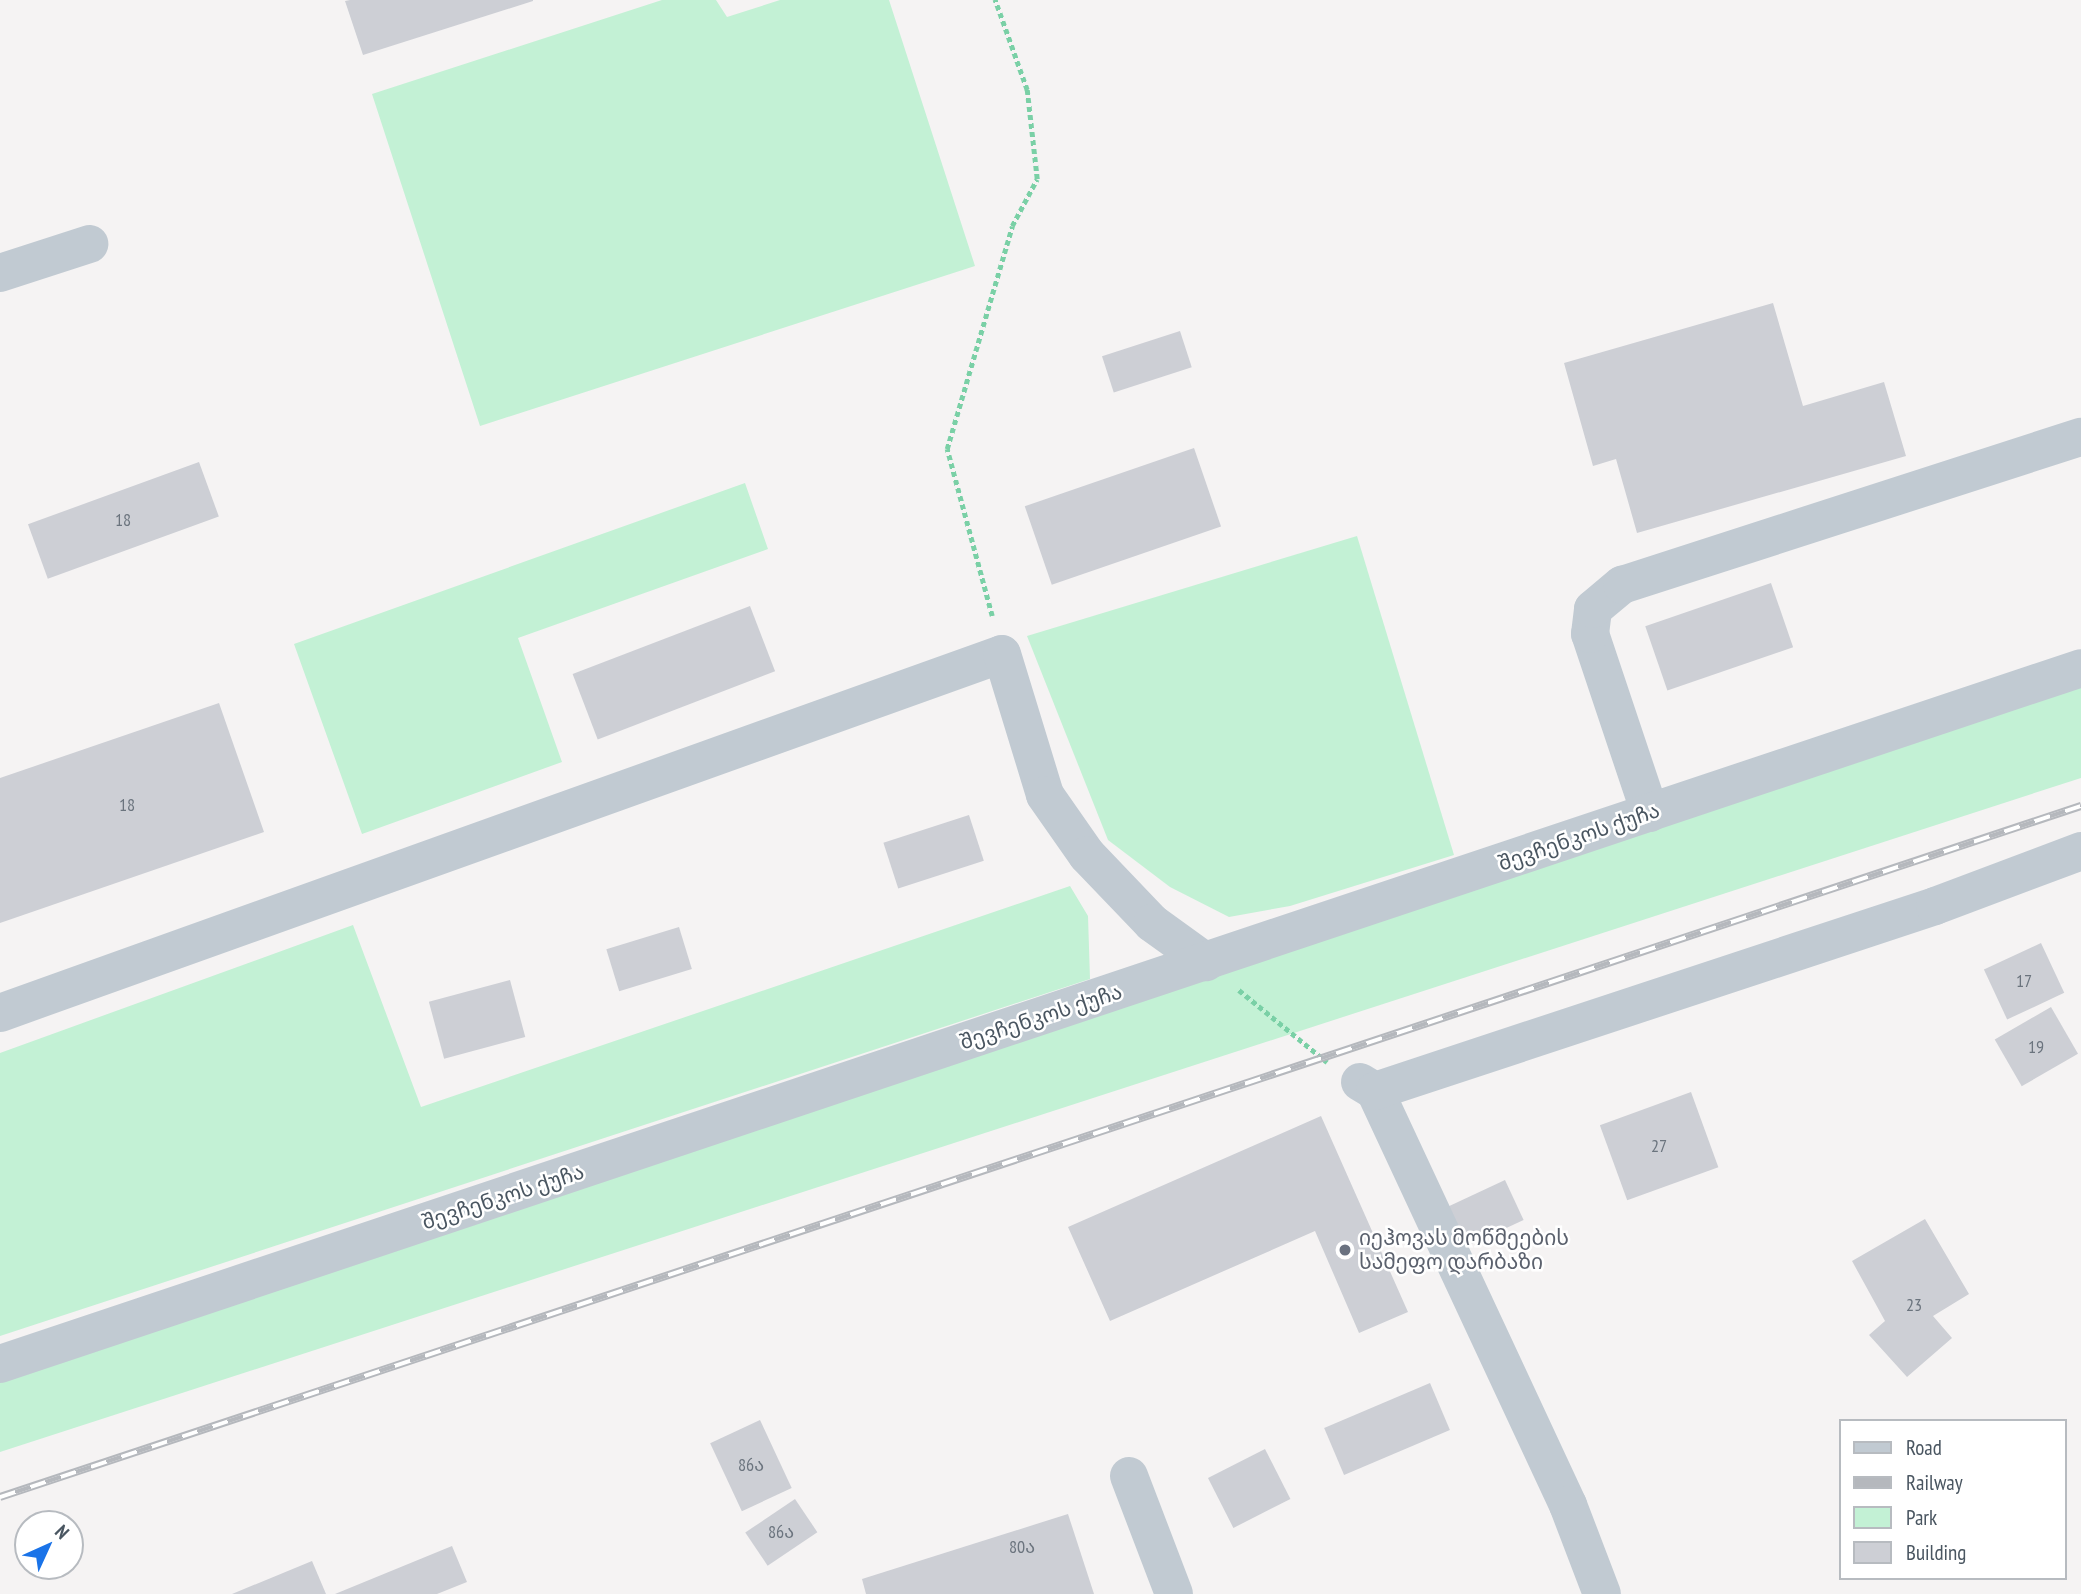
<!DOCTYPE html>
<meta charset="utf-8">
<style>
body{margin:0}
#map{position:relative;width:2081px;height:1594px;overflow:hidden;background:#f5f3f3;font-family:"PT Sans Narrow","Noto Sans Georgian",sans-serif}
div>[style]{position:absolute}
.green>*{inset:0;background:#c3f1d5}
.building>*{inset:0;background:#cdcfd5;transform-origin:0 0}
.path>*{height:4.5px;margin-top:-2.25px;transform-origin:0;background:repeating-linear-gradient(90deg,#7ad0a6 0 5px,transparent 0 8.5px)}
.minor>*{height:38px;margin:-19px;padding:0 19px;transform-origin:19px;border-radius:19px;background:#c1cad2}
.rail>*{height:8px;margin-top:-4px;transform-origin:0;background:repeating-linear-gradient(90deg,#fff 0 16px,#b5b8bd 0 32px);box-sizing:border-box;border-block:2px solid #b5b8bd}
.dots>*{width:19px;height:19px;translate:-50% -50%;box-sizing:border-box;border:4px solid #fff;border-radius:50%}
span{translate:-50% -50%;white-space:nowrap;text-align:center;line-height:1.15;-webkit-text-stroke:5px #fff;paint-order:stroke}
.number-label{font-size:18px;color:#6b747e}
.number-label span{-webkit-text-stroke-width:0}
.street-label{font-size:21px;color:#4a5661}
.worship-label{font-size:21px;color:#5b616d}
.left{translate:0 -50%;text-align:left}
.legend{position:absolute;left:1839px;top:1419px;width:228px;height:161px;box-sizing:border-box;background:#fff;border:2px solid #b7bbc0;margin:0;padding:9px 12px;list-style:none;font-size:21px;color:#4a5661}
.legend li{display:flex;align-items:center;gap:14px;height:35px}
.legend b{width:35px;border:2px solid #b7bbc0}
.north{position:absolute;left:14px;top:1510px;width:70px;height:70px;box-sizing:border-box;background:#fff;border:2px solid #b7bbc0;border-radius:50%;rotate:45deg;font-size:19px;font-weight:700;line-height:28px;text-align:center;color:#4a5661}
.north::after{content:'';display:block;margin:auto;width:24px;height:32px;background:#1a73e8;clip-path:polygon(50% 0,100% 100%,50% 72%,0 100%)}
</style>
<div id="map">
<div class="green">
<i style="clip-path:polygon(662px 0,716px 0,727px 17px,780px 0,889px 0,975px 266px,480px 426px,372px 94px)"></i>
<i style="clip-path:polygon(745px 483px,768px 549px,518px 638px,562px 762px,362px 834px,294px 644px)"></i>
<i style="clip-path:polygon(1357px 536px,1454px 855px,1290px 906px,1229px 917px,1170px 887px,1108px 840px,1027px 636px)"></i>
<i style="clip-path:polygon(2081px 668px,2081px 778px,0 1452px,0 1364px)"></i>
<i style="clip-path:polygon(1070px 886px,1088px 916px,1090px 979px,0 1336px,0 1053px,353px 925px,421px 1107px)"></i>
</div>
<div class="building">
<i style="clip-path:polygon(350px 0,533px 0,533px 1px,363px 55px,345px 1px)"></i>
<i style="clip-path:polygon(1773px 303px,1803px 406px,1884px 382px,1906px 456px,1637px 533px,1616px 459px,1593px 466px,1564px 363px)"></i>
<i style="left:1180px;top:331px;width:38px;height:82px;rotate:72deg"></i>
<i style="left:1194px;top:448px;width:83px;height:179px;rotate:71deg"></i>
<i style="left:199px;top:462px;width:58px;height:182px;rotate:70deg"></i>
<i style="left:1771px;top:583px;width:68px;height:133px;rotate:71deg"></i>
<i style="left:750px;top:606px;width:70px;height:190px;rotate:69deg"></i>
<i style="clip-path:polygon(219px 703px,264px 832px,0 923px,0 778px)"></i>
<i style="left:969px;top:815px;width:48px;height:90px;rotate:72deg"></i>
<i style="left:679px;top:927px;width:44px;height:76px;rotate:73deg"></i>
<i style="left:2041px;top:943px;width:55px;height:63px;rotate:65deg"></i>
<i style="left:510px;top:980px;width:59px;height:84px;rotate:75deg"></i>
<i style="left:2051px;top:1007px;width:54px;height:65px;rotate:60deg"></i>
<i style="left:1691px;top:1092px;width:80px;height:97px;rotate:70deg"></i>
<i style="clip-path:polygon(1321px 1116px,1408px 1312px,1359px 1333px,1315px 1231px,1110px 1321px,1068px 1227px)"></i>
<i style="left:1505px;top:1180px;width:44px;height:72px;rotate:65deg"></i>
<i style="clip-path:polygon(1925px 1219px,1969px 1294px,1933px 1316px,1952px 1338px,1907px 1377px,1869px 1335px,1885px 1321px,1852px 1261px)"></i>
<i style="left:1430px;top:1383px;width:51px;height:115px;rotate:67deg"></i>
<i style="left:760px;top:1420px;width:75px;height:55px;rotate:65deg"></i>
<i style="left:1265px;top:1449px;width:56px;height:64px;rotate:63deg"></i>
<i style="left:795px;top:1499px;width:40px;height:60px;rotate:56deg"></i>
<i style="clip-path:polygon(1068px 1514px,1094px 1594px,866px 1594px,862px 1579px)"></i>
<i style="clip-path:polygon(452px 1546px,467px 1582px,437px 1594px,335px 1594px)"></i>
<i style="clip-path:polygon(312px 1561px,326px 1594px,232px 1594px)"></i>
</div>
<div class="path">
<i style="left:992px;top:616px;width:173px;rotate:-105.1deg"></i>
<i style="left:947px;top:449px;width:232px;rotate:-73.7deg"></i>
<i style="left:1012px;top:226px;width:53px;rotate:-62deg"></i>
<i style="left:1037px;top:179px;width:90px;rotate:-96.4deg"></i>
<i style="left:1027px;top:90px;width:96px;rotate:-109.6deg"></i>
<i style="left:1239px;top:990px;width:114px;rotate:39.3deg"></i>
</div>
<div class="minor">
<i style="left:0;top:273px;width:94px;rotate:-18deg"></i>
<i style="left:1650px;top:813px;width:189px;rotate:-108.5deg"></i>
<i style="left:1590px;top:634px;width:25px;rotate:-83deg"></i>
<i style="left:1593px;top:609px;width:38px;rotate:-40deg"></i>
<i style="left:1622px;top:585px;width:482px;rotate:-17.9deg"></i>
<i style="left:0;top:1013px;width:1064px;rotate:-19.71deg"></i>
<i style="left:1002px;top:654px;width:147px;rotate:73deg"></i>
<i style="left:1045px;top:795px;width:73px;rotate:55deg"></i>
<i style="left:1087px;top:855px;width:94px;rotate:46.3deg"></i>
<i style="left:1152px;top:923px;width:67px;rotate:35.8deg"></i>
<i style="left:1360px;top:1082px;width:17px;rotate:31deg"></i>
<i style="left:1375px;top:1091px;width:457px;rotate:65deg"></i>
<i style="left:1568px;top:1505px;width:95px;rotate:69.1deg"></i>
<i style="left:1375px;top:1091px;width:590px;rotate:-18.28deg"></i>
<i style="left:1935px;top:906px;width:156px;rotate:-20.6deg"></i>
<i style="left:0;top:1364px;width:2194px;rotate:-18.49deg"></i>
<i style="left:1129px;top:1476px;width:126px;rotate:69.1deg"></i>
</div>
<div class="rail">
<i style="left:0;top:1497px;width:2193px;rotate:-18.37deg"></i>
</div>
<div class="dots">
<i style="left:1345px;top:1250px;background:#6b7280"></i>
</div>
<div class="number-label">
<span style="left:123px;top:520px">18</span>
<span style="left:127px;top:805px">18</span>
<span style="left:2024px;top:981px">17</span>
<span style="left:2036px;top:1047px">19</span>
<span style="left:1659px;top:1146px">27</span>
<span style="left:1914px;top:1305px">23</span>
<span style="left:751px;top:1465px">86ა</span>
<span style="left:781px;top:1532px">86ა</span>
<span style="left:1022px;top:1547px">80ა</span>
</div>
<div class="street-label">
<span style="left:1579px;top:837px;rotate:-19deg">შევჩენკოს ქუჩა</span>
<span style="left:1041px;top:1017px;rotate:-18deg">შევჩენკოს ქუჩა</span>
<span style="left:503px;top:1197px;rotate:-18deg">შევჩენკოს ქუჩა</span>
</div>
<div class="worship-label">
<span class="left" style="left:1359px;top:1250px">იეჰოვას მოწმეების<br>სამეფო დარბაზი</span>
</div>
<ul class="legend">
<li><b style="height:9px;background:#c1cad2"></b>Road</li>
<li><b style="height:9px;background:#b5b8bd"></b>Railway</li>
<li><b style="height:19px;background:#c3f1d5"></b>Park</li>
<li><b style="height:19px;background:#cdcfd5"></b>Building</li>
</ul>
<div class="north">N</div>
</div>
